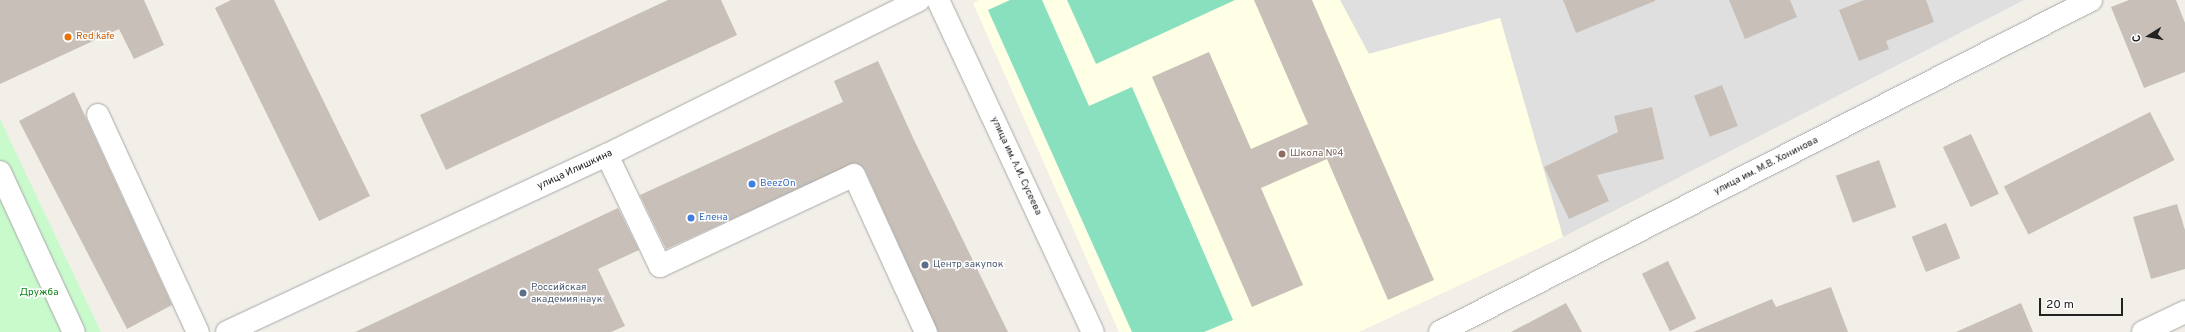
<!DOCTYPE html>
<meta charset="utf-8">
<style>
body{margin:0}
#map{position:relative;width:2185px;height:332px;overflow:hidden;background:#f2efe9;font-family:Overpass,sans-serif}
div>[style]{position:absolute}
.residential>*{inset:0;background:#e0dfdf}
.education>*{inset:0;background:#ffffe5}
.park>*{inset:0;background:#c8facc}
.pitch>*{inset:0;background:#88e0be}
.building>*{inset:0;background:#c7bfb8;transform-origin:0 0}
.roads{filter:drop-shadow(0 0 1px #a9a9a9) drop-shadow(0 0 1px #a9a9a9)}
.minor>*{height:22px;margin:-11px;padding:0 11px;transform-origin:11px;border-radius:11px;background:#fff}
.dots>*{width:11px;height:11px;translate:-50% -50%;box-sizing:border-box;border:2px solid #fff;border-radius:50%}
span{translate:-50% -50%;white-space:nowrap;text-align:center;line-height:1.15;-webkit-text-stroke:3px #fff;paint-order:stroke}
.food-label{font-size:10px;color:#c56008}
.left{translate:0 -50%;text-align:left}
.education-label{font-size:10px;color:#785e54}
.street-label{font-size:10px;color:#222}
.shop-label{font-size:10px;color:#366cbe}
.service-label{font-size:10px;color:#4e5e75}
.park-label{font-size:10px;color:#0c8416}
.north{position:absolute;left:2129px;top:16px;width:40px;height:40px;-webkit-text-stroke:3px #fff;paint-order:stroke;rotate:259deg;font-size:11px;font-weight:700;line-height:16px;text-align:center;color:#222}
.north::after{content:'';display:block;margin:auto;width:14px;height:18px;background:#222;clip-path:polygon(50% 0,100% 100%,50% 72%,0 100%)}
.scale{position:absolute;left:2039px;top:298px;width:84px;height:18px;box-sizing:border-box;border:2px solid #222;border-top:0;padding-left:5px;font-size:12px;line-height:14px;white-space:nowrap;color:#222;-webkit-text-stroke:3px #fff;paint-order:stroke}
</style>
<div id="map">
<div class="residential">
<i style="clip-path:polygon(1340px 0,2024px 0,1563px 237px,1500px 18px,1368px 54px)"></i>
</div>
<div class="education">
<i style="clip-path:polygon(979px 0,1340px 0,1369px 54px,1500px 18px,1563px 237px,1359px 332px,1119px 332px,973px 3px)"></i>
</div>
<div class="park">
<i style="clip-path:polygon(0 119px,101px 332px,0 332px)"></i>
</div>
<div class="pitch">
<i style="clip-path:polygon(1010px 0,1042px 0,1089px 106px,1132px 87px,1233px 320px,1204px 332px,1132px 332px,988px 10px)"></i>
<i style="clip-path:polygon(1067px 0,1235px 0,1096px 64px)"></i>
</div>
<div class="building">
<i style="clip-path:polygon(0 0,144px 0,164px 45px,134px 59px,119px 29px,0 84px)"></i>
<i style="clip-path:polygon(231px 0,274px 0,370px 196px,319px 221px,215px 8px)"></i>
<i style="clip-path:polygon(668px 0,721px 0,737px 35px,446px 170px,420px 115px)"></i>
<i style="clip-path:polygon(1254px 0,1312px 0,1434px 280px,1388px 300px,1327px 159px,1261px 188px,1303px 285px,1252px 307px,1152px 77px,1209px 52px,1251px 149px,1308px 124px)"></i>
<i style="clip-path:polygon(1563px 0,1655px 0,1655px 1px,1576px 33px)"></i>
<i style="clip-path:polygon(1729px 0,1790px 0,1797px 17px,1745px 39px)"></i>
<i style="clip-path:polygon(1864px 0,1926px 0,1934px 22px,1886px 41px,1889px 49px,1859px 61px,1839px 10px)"></i>
<i style="clip-path:polygon(2129px 0,2176px 0,2185px 23px,2185px 72px,2144px 88px,2111px 7px)"></i>
<i style="clip-path:polygon(878px 61px,914px 140px,1008px 332px,938px 332px,865px 170px,855px 163px,666px 249px,640px 195px,843px 102px,834px 81px)"></i>
<i style="left:1722px;top:85px;width:44px;height:30px;rotate:69deg"></i>
<i style="clip-path:polygon(74px 92px,172px 305px,127px 329px,19px 121px)"></i>
<i style="clip-path:polygon(1652px 107px,1664px 159px,1597px 175px,1609px 201px,1569px 219px,1544px 167px,1618px 132px,1614px 116px)"></i>
<i style="left:2150px;top:112px;width:54px;height:164px;rotate:63deg"></i>
<i style="left:1971px;top:134px;width:66px;height:31px;rotate:65deg"></i>
<i style="left:1879px;top:160px;width:50px;height:46px;rotate:70deg"></i>
<i style="clip-path:polygon(2177px 204px,2185px 230px,2185px 269px,2151px 279px,2133px 217px)"></i>
<i style="clip-path:polygon(618px 208px,639px 250px,598px 269px,625px 326px,611px 332px,355px 332px)"></i>
<i style="left:1946px;top:223px;width:38px;height:37px;rotate:68deg"></i>
<i style="left:1668px;top:261px;width:64px;height:29px;rotate:64deg"></i>
<i style="clip-path:polygon(1831px 287px,1848px 332px,1693px 332px,1772px 299px,1776px 307px)"></i>
<i style="clip-path:polygon(1566px 303px,1582px 332px,1511px 332px)"></i>
<i style="clip-path:polygon(2021px 303px,2033px 332px,1956px 332px)"></i>
</div>
<div class="roads">
<div class="minor">
<i style="left:938px;top:0;width:366px;rotate:65deg"></i>
<i style="left:98px;top:115px;width:239px;rotate:65.3deg"></i>
<i style="left:607px;top:155px;width:123px;rotate:64.5deg"></i>
<i style="left:660px;top:266px;width:214px;rotate:-25.1deg"></i>
<i style="left:854px;top:175px;width:173px;rotate:65.4deg"></i>
<i style="left:0;top:172px;width:176px;rotate:65.2deg"></i>
<i style="left:227px;top:332px;width:419px;rotate:-25deg"></i>
<i style="left:607px;top:155px;width:348px;rotate:-26.4deg"></i>
<i style="left:1440px;top:332px;width:731px;rotate:-27.02deg"></i>
<i style="left:2143px;top:332px;width:47px;rotate:-25.5deg"></i>
</div>
</div>
<div class="dots">
<i style="left:68px;top:37px;background:#e8710a"></i>
<i style="left:1282px;top:154px;background:#8d6e63"></i>
<i style="left:752px;top:184px;background:#3f7fe0"></i>
<i style="left:691px;top:218px;background:#3f7fe0"></i>
<i style="left:925px;top:265px;background:#5c6f8a"></i>
<i style="left:523px;top:293px;background:#5c6f8a"></i>
</div>
<div class="food-label">
<span class="left" style="left:76px;top:37px">Red kafe</span>
</div>
<div class="education-label">
<span class="left" style="left:1290px;top:154px">Школа №4</span>
</div>
<div class="street-label">
<span style="left:1016px;top:166px;rotate:65deg">улица им. А.И. Сусеева</span>
<span style="left:1766px;top:166px;rotate:-27deg">улица им. М.В. Хонинова</span>
<span style="left:575px;top:170px;rotate:-25deg">улица Илишкина</span>
</div>
<div class="shop-label">
<span class="left" style="left:760px;top:184px">BeezOn</span>
<span class="left" style="left:699px;top:218px">Елена</span>
</div>
<div class="service-label">
<span class="left" style="left:933px;top:265px">Центр закупок</span>
<span class="left" style="left:531px;top:293px">Российская<br>академия наук</span>
</div>
<div class="park-label">
<span style="left:39px;top:293px">Дружба</span>
</div>
<div class="north">С</div>
<div class="scale">20 m</div>
</div>
